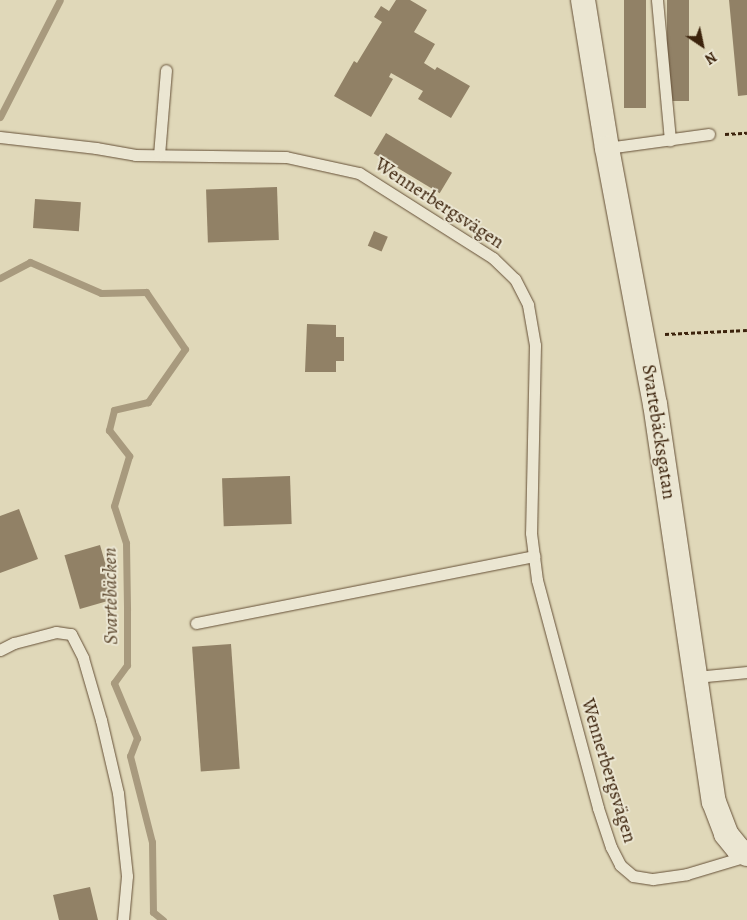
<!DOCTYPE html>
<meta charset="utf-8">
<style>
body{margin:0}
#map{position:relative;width:747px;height:920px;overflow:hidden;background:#e0d8b9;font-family:Alegreya,serif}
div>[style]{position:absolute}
.stream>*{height:7px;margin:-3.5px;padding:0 3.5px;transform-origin:3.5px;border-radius:3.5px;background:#a89a7e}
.building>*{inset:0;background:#918166;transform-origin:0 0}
.path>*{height:3px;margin-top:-1.5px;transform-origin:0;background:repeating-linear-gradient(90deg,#3c230c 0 4px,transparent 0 6.5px)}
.roads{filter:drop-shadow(0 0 1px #655037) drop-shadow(0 0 1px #655037)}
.lane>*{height:11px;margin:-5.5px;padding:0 5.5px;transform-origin:5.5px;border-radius:5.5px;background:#ebe6d2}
.street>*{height:24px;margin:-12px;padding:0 12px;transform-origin:12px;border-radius:12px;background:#ebe6d2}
span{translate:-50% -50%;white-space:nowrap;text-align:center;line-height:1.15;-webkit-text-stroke:4px #ebe6d2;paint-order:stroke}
.street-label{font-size:19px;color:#3c230c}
.water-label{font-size:20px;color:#5c472e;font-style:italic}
.north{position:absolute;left:677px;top:20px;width:50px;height:50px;-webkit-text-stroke:4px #ebe6d2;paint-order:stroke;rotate:146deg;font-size:14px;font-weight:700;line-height:20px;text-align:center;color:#3c230c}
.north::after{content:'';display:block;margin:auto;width:18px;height:22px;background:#3c230c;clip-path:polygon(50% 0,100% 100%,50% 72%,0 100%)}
</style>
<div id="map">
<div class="stream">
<i style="left:0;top:117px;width:131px;rotate:-62.9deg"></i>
<i style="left:0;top:278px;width:34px;rotate:-28deg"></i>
<i style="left:30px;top:262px;width:77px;rotate:23.6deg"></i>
<i style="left:101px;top:293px;width:45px;rotate:-1.3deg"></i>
<i style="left:146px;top:292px;width:69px;rotate:55.6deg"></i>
<i style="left:185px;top:349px;width:65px;rotate:124.9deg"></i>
<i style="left:148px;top:402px;width:35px;rotate:167deg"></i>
<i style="left:114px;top:410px;width:21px;rotate:104deg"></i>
<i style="left:109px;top:430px;width:33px;rotate:52deg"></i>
<i style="left:129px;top:456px;width:52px;rotate:106.7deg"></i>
<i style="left:114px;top:506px;width:39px;rotate:72deg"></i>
<i style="left:126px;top:543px;width:67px;rotate:89.1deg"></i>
<i style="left:127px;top:610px;width:55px;rotate:90deg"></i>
<i style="left:127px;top:665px;width:22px;rotate:126deg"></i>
<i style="left:114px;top:683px;width:60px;rotate:67.3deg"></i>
<i style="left:137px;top:738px;width:19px;rotate:111deg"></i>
<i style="left:130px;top:756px;width:89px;rotate:75.7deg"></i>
<i style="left:152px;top:842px;width:70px;rotate:89.2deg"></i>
<i style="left:153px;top:912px;width:13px;rotate:39deg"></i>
</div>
<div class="building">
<i style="clip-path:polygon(396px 0,410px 0,427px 10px,414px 32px,435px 44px,424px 63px,435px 70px,437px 67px,470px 86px,451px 118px,418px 99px,423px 91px,391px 73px,389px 77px,393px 79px,371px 117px,334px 96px,354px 61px,357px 63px,382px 22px,374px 17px,381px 6px,389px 11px)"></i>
<i style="left:624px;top:0;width:22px;height:108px"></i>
<i style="left:667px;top:0;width:22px;height:101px"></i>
<i style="clip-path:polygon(729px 0,747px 0,747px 95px,738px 96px)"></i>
<i style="left:386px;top:133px;width:77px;height:24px;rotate:31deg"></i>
<i style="left:277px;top:187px;width:53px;height:71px;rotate:88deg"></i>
<i style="left:35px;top:199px;width:46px;height:29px;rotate:4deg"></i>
<i style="left:374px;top:231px;width:15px;height:16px;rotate:23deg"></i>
<i style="clip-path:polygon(307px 324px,336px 325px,336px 337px,344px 337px,344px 361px,336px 361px,336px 372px,305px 372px)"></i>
<i style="left:290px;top:476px;width:48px;height:68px;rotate:88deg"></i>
<i style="clip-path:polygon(19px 509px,38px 559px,0 573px,0 516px)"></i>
<i style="left:100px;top:545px;width:56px;height:37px;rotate:74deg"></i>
<i style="left:231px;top:644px;width:125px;height:39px;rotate:86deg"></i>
<i style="clip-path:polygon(90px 887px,98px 920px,59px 920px,53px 895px)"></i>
</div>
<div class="path">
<i style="left:725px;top:134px;width:22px;rotate:-3deg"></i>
<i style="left:665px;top:334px;width:82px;rotate:-2.8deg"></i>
</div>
<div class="roads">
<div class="lane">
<i style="left:657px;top:0;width:141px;rotate:84.7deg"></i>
<i style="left:0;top:137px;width:97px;rotate:6.5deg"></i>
<i style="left:96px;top:148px;width:40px;rotate:10deg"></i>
<i style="left:135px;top:155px;width:151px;rotate:0.8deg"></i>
<i style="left:286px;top:157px;width:75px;rotate:12.4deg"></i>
<i style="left:359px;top:173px;width:159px;rotate:32.4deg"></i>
<i style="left:493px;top:258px;width:30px;rotate:44deg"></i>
<i style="left:515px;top:279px;width:29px;rotate:63deg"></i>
<i style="left:528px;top:305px;width:41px;rotate:80.1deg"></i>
<i style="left:535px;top:345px;width:188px;rotate:91.2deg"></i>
<i style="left:531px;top:533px;width:47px;rotate:82.7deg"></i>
<i style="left:537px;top:580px;width:236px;rotate:75deg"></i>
<i style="left:598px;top:808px;width:41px;rotate:71.6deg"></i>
<i style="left:611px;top:847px;width:20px;rotate:63deg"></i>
<i style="left:620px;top:865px;width:17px;rotate:40deg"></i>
<i style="left:633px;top:876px;width:20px;rotate:9deg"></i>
<i style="left:653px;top:879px;width:34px;rotate:-8deg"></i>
<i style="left:687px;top:874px;width:63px;rotate:-16.7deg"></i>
<i style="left:607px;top:148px;width:103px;rotate:-7.8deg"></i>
<i style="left:159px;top:155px;width:85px;rotate:-85.3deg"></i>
<i style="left:196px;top:623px;width:345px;rotate:-11.2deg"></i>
<i style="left:0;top:650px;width:16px;rotate:-27deg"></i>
<i style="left:14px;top:643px;width:43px;rotate:-14.7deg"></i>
<i style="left:56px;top:632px;width:15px;rotate:8deg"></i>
<i style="left:71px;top:634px;width:27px;rotate:63deg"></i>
<i style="left:83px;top:658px;width:65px;rotate:73.8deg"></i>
<i style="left:101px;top:720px;width:75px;rotate:76.9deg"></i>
<i style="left:118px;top:793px;width:83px;rotate:83.8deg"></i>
<i style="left:127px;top:876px;width:44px;rotate:95.2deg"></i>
<i style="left:696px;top:677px;width:51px;rotate:-5.6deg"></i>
</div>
<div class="street">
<i style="left:583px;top:0;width:150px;rotate:80.8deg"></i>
<i style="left:607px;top:148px;width:260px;rotate:79.4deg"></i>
<i style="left:655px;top:404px;width:402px;rotate:81.6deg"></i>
<i style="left:714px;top:802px;width:34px;rotate:69deg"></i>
<i style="left:726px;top:834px;width:21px;rotate:51deg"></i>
<i style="left:739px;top:850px;width:9px;rotate:27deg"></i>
</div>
</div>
<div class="street-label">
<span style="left:439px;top:204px;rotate:33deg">Wennerbergsvägen</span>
<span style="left:658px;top:432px;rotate:81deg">Svartebäcksgatan</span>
<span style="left:608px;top:771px;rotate:73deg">Wennerbergsvägen</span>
</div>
<div class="water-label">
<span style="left:110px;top:596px;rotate:-91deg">Svartebäcken</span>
</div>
<div class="north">N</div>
</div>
